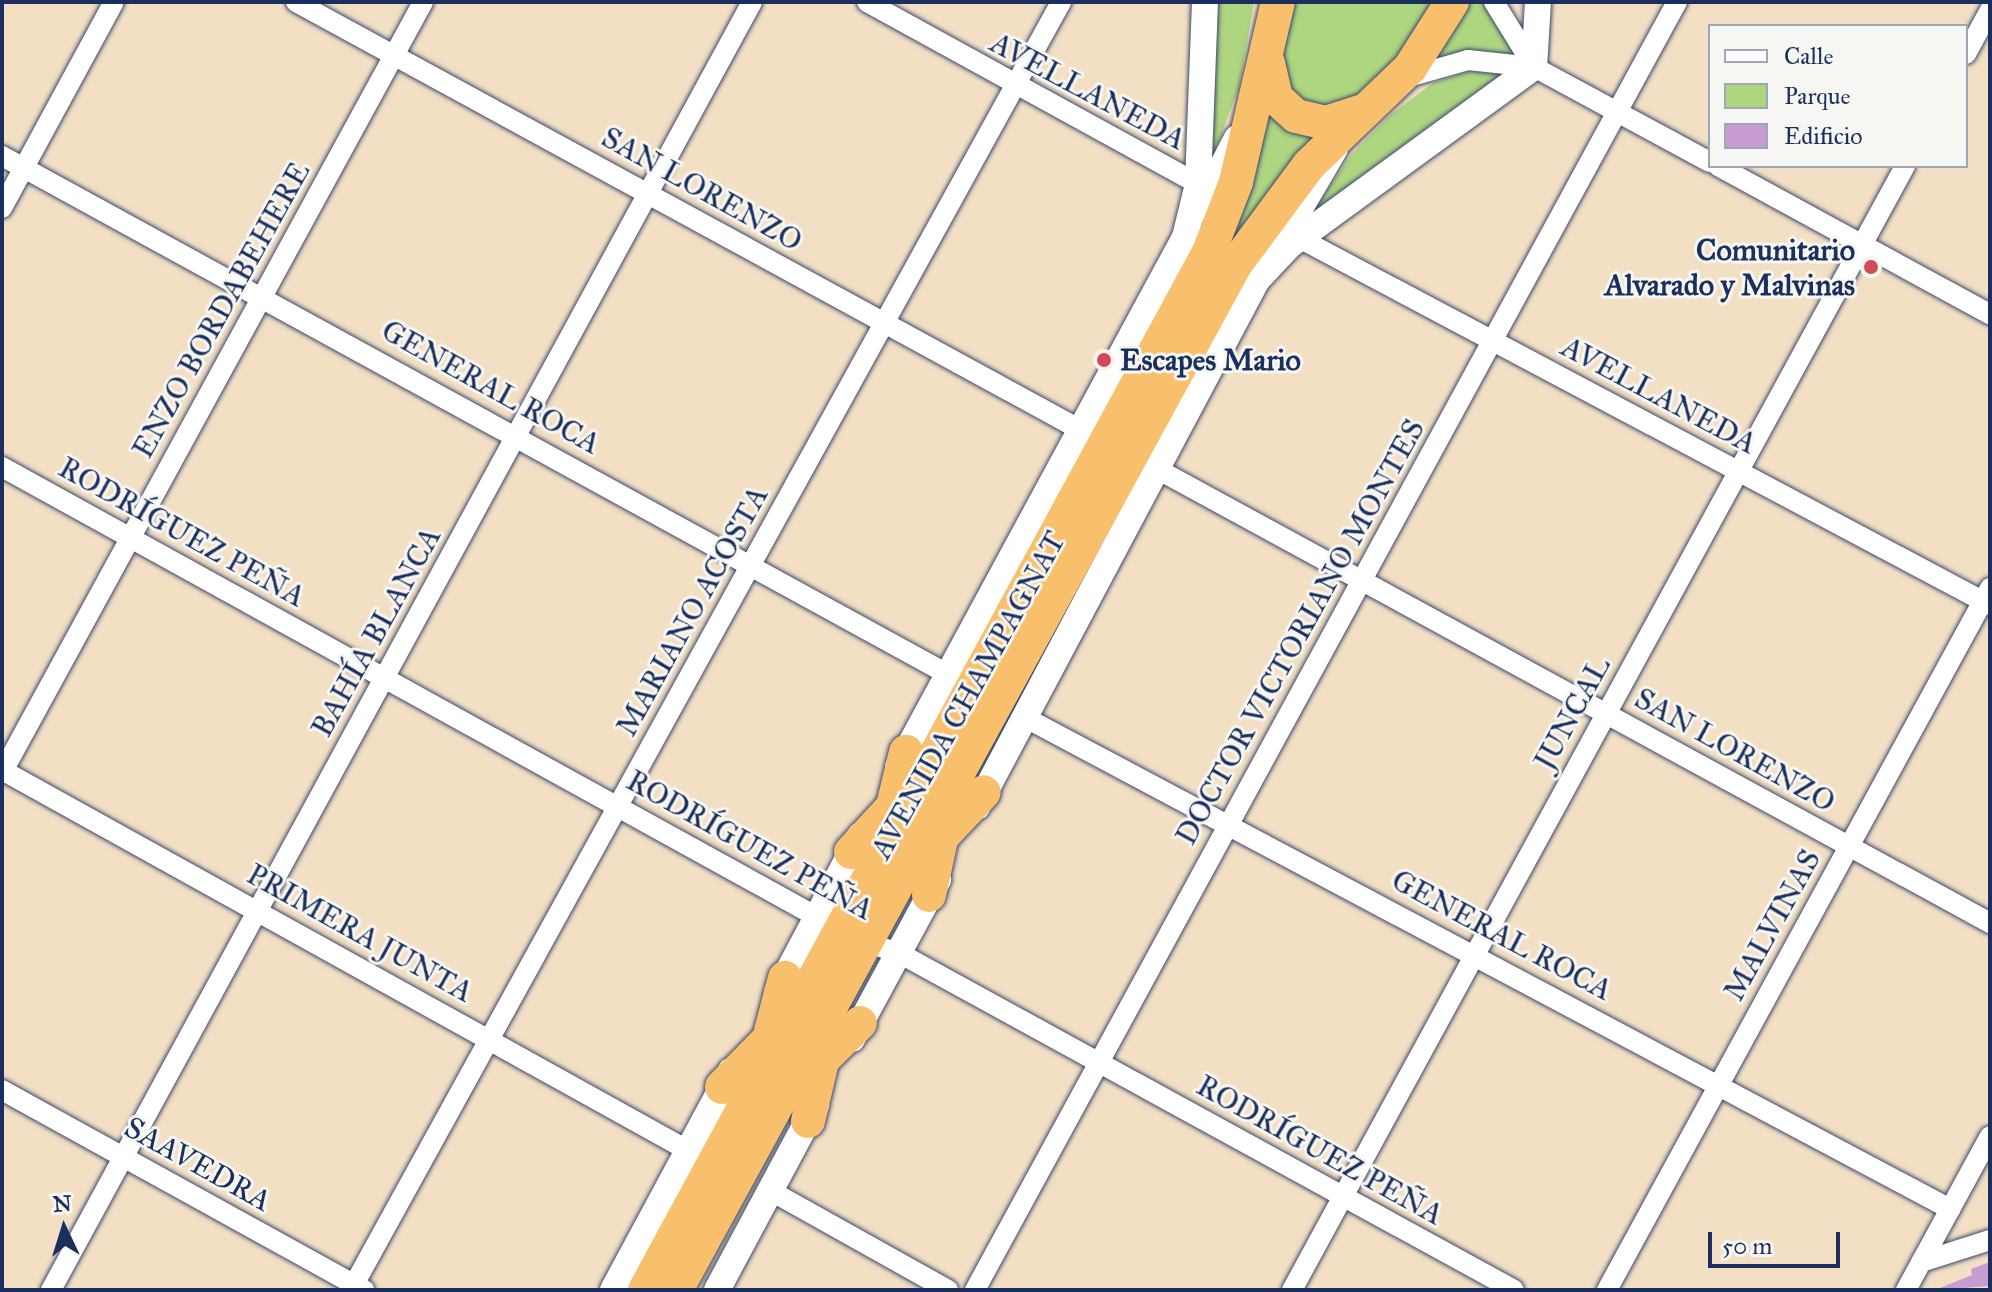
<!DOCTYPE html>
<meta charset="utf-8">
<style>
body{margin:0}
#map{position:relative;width:1992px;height:1292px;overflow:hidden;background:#f3dfc4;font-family:"IM FELL Great Primer",serif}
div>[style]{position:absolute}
.green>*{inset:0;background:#aed580}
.building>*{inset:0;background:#c69cd3}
.roads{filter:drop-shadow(0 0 2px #3b496d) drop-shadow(0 0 2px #3b496d)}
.minor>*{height:20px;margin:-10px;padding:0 10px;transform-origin:10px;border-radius:10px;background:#fff}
.tertiary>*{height:26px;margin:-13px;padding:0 13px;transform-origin:13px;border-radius:13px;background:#fff}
.trunk>*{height:34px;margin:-17px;padding:0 17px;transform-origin:17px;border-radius:17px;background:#f8bf6c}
.dots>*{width:22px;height:22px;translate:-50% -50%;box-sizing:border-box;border:4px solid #f6f6f2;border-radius:50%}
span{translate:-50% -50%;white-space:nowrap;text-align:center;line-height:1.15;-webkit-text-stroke:6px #f6f6f2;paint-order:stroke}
.street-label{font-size:30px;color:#1b2f5e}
.poi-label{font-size:30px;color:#1b2f5e;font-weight:700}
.right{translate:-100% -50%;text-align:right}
.left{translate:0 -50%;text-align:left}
.frame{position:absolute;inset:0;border:4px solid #1b2f5e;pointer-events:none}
.legend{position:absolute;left:1708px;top:24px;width:260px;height:144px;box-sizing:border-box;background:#f6f6f2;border:2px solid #9ea6b7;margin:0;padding:10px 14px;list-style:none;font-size:24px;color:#1b2f5e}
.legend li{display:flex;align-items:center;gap:16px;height:40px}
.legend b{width:40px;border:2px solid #9ea6b7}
.north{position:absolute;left:24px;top:1188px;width:80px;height:80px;-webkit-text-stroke:6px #f6f6f2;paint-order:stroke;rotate:356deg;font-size:22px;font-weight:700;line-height:32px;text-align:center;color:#1b2f5e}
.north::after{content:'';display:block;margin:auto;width:28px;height:36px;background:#1b2f5e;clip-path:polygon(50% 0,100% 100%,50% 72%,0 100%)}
.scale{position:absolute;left:1708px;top:1232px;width:132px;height:36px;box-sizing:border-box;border:4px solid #1b2f5e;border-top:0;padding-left:10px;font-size:24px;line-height:28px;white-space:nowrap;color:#1b2f5e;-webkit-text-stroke:6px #f6f6f2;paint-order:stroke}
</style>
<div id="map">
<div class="green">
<i style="clip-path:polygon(1213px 2px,1254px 2px,1239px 88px,1205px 176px)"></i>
<i style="clip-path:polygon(1290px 2px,1438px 2px,1418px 38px,1357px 99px,1328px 110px,1291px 96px,1282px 52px)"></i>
<i style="clip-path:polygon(1461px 2px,1485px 2px,1521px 59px,1434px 56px)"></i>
<i style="clip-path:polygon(1470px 71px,1512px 74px,1305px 223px,1351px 155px,1389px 116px,1433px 83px)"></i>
<i style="clip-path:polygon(1266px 108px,1321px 137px,1205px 280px)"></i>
</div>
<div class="building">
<i style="clip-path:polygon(1990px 1262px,1990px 1286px,1935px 1290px,1972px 1275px,1971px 1269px)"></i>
</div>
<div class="roads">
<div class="minor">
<i style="left:296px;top:2px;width:892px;rotate:28.61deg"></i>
<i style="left:867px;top:2px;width:378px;rotate:28.8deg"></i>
<i style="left:1494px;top:2px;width:76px;rotate:58.4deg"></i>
<i style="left:1966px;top:54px;width:50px;rotate:-61.4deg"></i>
<i style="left:1405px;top:78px;width:66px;rotate:-15.9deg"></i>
<i style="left:1468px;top:60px;width:66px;rotate:6.1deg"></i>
<i style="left:1534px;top:67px;width:200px;rotate:28.4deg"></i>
<i style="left:2px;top:156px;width:1080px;rotate:28.72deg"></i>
<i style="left:1718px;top:166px;width:310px;rotate:28.6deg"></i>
<i style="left:2px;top:208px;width:234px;rotate:-61.5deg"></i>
<i style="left:1299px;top:238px;width:782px;rotate:27.97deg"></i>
<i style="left:2px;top:467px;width:944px;rotate:28.9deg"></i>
<i style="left:1157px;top:469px;width:949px;rotate:28.59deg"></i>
<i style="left:1024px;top:717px;width:1049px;rotate:27.98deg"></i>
<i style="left:2px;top:770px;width:786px;rotate:29.01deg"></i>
<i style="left:2px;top:773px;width:878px;rotate:-61.36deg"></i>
<i style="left:856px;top:939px;width:45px;rotate:18deg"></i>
<i style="left:899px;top:953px;width:701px;rotate:28.72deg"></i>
<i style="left:2px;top:1090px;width:414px;rotate:28.9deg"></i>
<i style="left:771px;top:1191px;width:203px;rotate:29.2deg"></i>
<i style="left:1921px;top:1262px;width:72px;rotate:-17.7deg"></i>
<i style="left:51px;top:1290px;width:1466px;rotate:-61.44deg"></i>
<i style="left:351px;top:1290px;width:1471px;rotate:-61.13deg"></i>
<i style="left:975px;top:1290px;width:1467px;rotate:-61.41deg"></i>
<i style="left:1292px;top:1290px;width:1280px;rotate:-61.39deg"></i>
<i style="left:1607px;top:1290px;width:800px;rotate:-61.38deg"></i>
<i style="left:1906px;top:1290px;width:175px;rotate:-61.4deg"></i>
</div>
<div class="tertiary">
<i style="left:1200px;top:209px;width:80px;rotate:-62.5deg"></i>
<i style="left:1278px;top:246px;width:113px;rotate:-59.6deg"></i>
<i style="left:898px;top:767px;width:603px;rotate:-61.56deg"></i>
<i style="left:1185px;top:237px;width:55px;rotate:-76.2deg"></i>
<i style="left:1198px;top:184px;width:182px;rotate:-87.8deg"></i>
<i style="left:977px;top:807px;width:597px;rotate:-62.02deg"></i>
<i style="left:1257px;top:280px;width:48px;rotate:-46.7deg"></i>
<i style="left:1290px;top:245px;width:302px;rotate:-36.1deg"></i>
<i style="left:1534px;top:67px;width:65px;rotate:-86.5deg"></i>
<i style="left:777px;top:992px;width:177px;rotate:-62deg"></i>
<i style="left:852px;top:1039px;width:181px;rotate:-61.6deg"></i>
<i style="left:613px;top:1290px;width:249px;rotate:-61.7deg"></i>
<i style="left:717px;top:1290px;width:210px;rotate:-61.8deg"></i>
</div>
<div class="trunk">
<i style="left:1268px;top:63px;width:36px;rotate:77deg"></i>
<i style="left:1276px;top:98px;width:27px;rotate:42deg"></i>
<i style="left:1296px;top:116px;width:31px;rotate:13deg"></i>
<i style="left:1326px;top:123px;width:36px;rotate:-18deg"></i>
<i style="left:892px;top:810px;width:60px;rotate:-76.4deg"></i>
<i style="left:935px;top:844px;width:71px;rotate:-46.7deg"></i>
<i style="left:851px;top:852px;width:56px;rotate:-47.2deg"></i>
<i style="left:929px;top:895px;width:76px;rotate:-77.8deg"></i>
<i style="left:771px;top:1031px;width:55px;rotate:-75.2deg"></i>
<i style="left:817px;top:1065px;width:60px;rotate:-44.3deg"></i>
<i style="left:722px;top:1087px;width:63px;rotate:-45.6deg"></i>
<i style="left:808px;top:1121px;width:87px;rotate:-76.8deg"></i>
<i style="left:645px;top:1290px;width:1181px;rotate:-61.48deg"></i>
<i style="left:1209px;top:252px;width:75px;rotate:-68.9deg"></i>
<i style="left:1236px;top:182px;width:185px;rotate:-76.9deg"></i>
<i style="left:676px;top:1290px;width:1168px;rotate:-61.39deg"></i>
<i style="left:1235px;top:265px;width:124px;rotate:-53.5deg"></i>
<i style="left:1309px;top:165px;width:140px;rotate:-43.8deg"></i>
<i style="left:1410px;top:68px;width:78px;rotate:-57.5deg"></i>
</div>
</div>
<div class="dots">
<i style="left:1871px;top:267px;background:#d1495b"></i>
<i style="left:1104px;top:360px;background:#d1495b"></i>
</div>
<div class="street-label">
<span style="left:1088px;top:91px;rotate:28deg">AVELLANEDA</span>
<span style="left:702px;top:189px;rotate:29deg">SAN LORENZO</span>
<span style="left:221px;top:310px;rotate:-61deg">ENZO BORDABEHERE</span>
<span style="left:491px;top:387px;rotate:29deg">GENERAL ROCA</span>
<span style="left:1659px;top:395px;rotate:28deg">AVELLANEDA</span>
<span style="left:182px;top:532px;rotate:29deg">RODRÍGUEZ PEÑA</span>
<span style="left:692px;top:611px;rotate:-61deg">MARIANO ACOSTA</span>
<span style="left:376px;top:632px;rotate:-61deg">BAHÍA BLANCA</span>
<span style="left:1300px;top:632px;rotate:-61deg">DOCTOR VICTORIANO MONTES</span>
<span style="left:968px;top:695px;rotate:-61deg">AVENIDA CHAMPAGNAT</span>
<span style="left:1572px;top:713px;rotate:-61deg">JUNCAL</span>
<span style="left:1735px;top:750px;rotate:29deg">SAN LORENZO</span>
<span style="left:750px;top:845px;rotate:29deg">RODRÍGUEZ PEÑA</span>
<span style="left:1772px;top:925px;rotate:-61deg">MALVINAS</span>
<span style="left:360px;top:933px;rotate:29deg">PRIMERA JUNTA</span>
<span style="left:1502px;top:935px;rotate:28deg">GENERAL ROCA</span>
<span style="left:1320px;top:1150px;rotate:29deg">RODRÍGUEZ PEÑA</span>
<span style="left:198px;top:1164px;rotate:29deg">SAAVEDRA</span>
</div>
<div class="poi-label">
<span class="right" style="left:1855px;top:267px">Comunitario<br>Alvarado y Malvinas</span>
<span class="left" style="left:1120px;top:360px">Escapes Mario</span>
</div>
<div class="frame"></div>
<ul class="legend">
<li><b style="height:10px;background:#fff"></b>Calle</li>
<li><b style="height:22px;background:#aed580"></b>Parque</li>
<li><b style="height:22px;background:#c69cd3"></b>Edificio</li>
</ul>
<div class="north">N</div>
<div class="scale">50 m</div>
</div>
